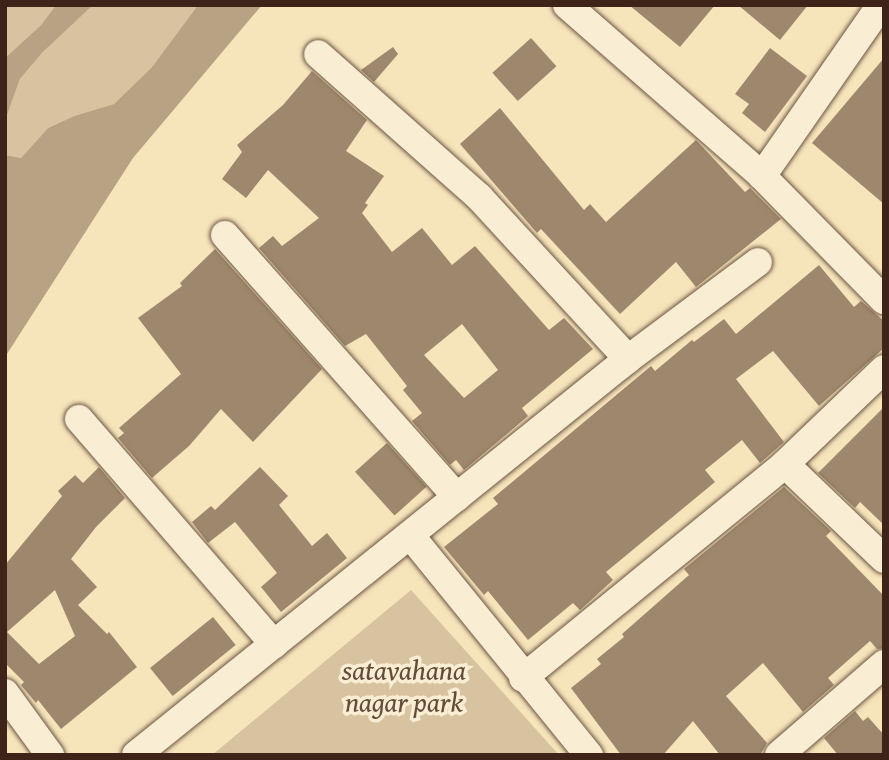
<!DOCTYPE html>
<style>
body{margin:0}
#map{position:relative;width:889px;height:760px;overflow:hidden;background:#f6e4bb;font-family:"Gentium Book Plus",serif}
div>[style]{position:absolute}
.green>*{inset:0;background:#d7c39f}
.water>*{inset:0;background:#b7a384}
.building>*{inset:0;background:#9e886d;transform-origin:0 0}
.roads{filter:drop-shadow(0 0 2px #6c5441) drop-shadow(0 0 2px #6c5441)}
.minor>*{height:28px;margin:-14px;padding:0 14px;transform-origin:14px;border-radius:14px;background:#f9edd3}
span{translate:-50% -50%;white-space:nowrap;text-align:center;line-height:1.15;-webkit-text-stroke:7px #f9edd3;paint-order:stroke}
.park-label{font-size:28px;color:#644c3a;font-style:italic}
.frame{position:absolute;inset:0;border:7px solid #3e2418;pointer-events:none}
</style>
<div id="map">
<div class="green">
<i style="clip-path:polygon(5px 5px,56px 5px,41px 25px,5px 58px)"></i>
<i style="clip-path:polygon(93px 5px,198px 5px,152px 67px,114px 104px,74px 116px,48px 128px,21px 158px,5px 155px,5px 121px,20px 79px,42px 53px)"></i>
<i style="clip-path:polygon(411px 590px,559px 755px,212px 755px)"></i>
</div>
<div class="water">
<i style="clip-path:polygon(56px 5px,93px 5px,42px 53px,20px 79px,5px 121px,5px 58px,41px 25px)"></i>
<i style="clip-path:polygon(198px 5px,262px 5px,133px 158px,5px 357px,5px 155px,21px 158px,48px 128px,74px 116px,114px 104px,152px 67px)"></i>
</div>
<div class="building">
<i style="clip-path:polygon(629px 5px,715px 5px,680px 47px)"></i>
<i style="clip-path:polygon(738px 5px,808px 5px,780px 40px)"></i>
<i style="left:531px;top:38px;width:38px;height:52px;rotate:48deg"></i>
<i style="clip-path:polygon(393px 47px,398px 54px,374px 82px,361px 70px)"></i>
<i style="clip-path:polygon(770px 48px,807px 76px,765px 132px,742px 113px,749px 104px,735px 94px)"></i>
<i style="clip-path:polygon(884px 58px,884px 204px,812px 143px)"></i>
<i style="clip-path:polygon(evenodd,312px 71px,367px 120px,346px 151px,384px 176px,365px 203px,368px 205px,362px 213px,392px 252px,422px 228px,452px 265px,475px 246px,549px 330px,564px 318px,593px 349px,522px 408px,528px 416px,464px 470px,456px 460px,450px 465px,412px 421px,422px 413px,403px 390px,407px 386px,366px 334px,345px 346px,259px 248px,273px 236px,282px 246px,319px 218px,268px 170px,246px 198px,222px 179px,242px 152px,237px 145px,283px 105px,312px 71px,462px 324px,498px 370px,464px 398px,424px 355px,462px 324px)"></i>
<i style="clip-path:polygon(500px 108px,584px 210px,590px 204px,606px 222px,696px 140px,745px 192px,750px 188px,781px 219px,696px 287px,676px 262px,620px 314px,541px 229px,537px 233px,460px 144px)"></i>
<i style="clip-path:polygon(215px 249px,322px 369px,253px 442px,221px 409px,189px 446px,152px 478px,118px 438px,124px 433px,119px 428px,181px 374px,138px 318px,182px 286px,180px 283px)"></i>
<i style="clip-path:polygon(819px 265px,854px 307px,861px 301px,884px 321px,884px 348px,819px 406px,773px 351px,736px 379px,784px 442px,760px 463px,742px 440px,705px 470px,715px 482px,606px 572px,613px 580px,580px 610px,573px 603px,528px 640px,488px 591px,484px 595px,444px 547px,498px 504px,493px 498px,651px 366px,655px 371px,692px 340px,694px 342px,724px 319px,736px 334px)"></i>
<i style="clip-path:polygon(884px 407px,884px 525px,860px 502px,855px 508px,818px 473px)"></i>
<i style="left:387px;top:443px;width:59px;height:43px;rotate:48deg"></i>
<i style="clip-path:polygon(evenodd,99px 467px,125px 498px,96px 527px,71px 559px,97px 587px,78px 605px,107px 634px,109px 632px,137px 667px,61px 729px,38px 700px,36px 703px,21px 685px,24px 682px,5px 663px,5px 565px,62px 496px,58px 491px,75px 475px,83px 483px,99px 467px,55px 590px,75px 636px,39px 664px,7px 632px,55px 590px)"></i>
<i style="clip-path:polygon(260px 467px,288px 496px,279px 505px,312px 546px,327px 533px,347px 558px,281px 612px,261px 587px,277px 573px,235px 522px,208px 543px,192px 522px,211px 506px,215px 510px)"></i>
<i style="clip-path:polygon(784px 487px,831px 531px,826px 536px,884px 596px,884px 648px,877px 649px,870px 641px,828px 678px,834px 685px,803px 712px,763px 663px,726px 696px,767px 743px,760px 755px,720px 755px,693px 721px,663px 755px,621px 755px,571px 688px,601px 664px,597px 659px,624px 637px,622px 634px,689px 575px,684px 569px)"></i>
<i style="left:213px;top:617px;width:36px;height:81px;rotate:51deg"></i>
<i style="clip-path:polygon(855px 711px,863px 721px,868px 717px,884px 735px,884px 755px,838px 755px,824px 738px)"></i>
</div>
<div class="roads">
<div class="minor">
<i style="left:567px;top:5px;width:259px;rotate:41.2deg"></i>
<i style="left:762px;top:176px;width:174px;rotate:45.5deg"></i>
<i style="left:762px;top:176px;width:208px;rotate:-55.2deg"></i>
<i style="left:225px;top:235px;width:350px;rotate:48.5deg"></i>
<i style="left:628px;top:359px;width:162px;rotate:-36.7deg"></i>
<i style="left:79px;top:419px;width:298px;rotate:49.1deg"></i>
<i style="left:785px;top:464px;width:137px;rotate:43.8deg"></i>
<i style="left:410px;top:535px;width:284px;rotate:50.9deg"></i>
<i style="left:523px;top:678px;width:338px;rotate:-39.2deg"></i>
<i style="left:785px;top:464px;width:137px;rotate:-43.8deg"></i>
<i style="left:5px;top:693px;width:77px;rotate:54deg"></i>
<i style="left:136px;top:755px;width:632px;rotate:-38.83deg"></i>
<i style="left:628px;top:359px;width:220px;rotate:-132.6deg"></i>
<i style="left:479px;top:197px;width:215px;rotate:-138.4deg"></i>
<i style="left:779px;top:755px;width:139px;rotate:-40.9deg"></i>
</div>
</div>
<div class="park-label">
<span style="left:404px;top:686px">satavahana<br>nagar park</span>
</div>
<div class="frame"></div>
</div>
